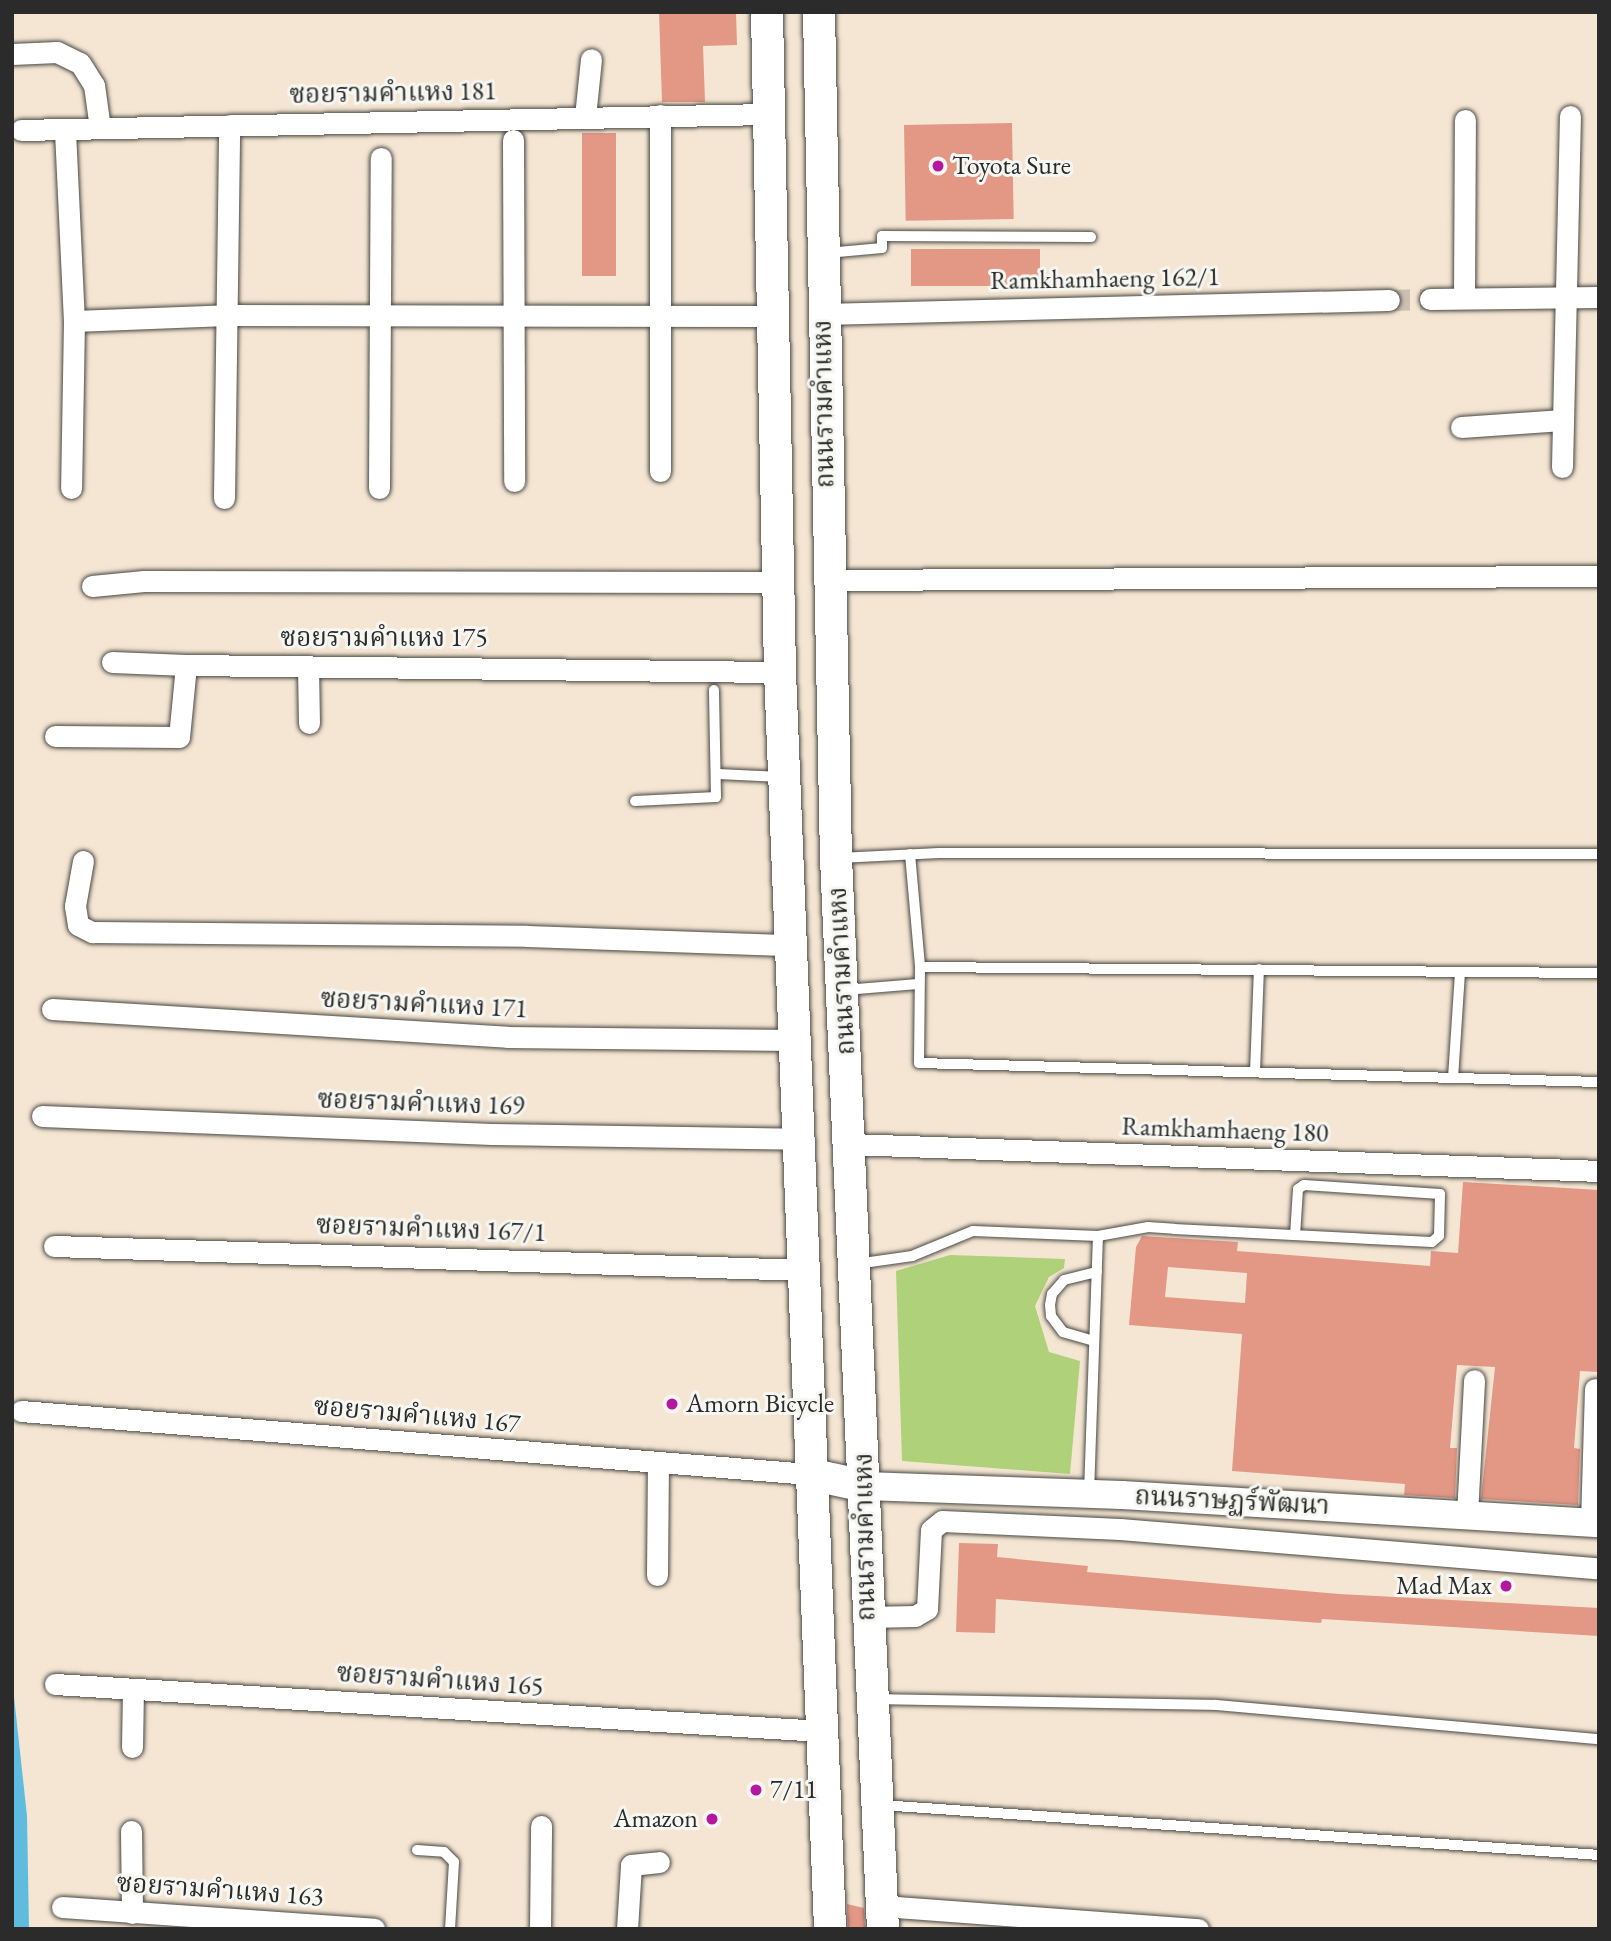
<!DOCTYPE html>
<meta charset="utf-8">
<style>
body{margin:0}
#map{position:relative;width:1611px;height:1941px;overflow:hidden;background:#f4e6d2;font-family:"EB Garamond","Noto Serif Thai",serif}
div>[style]{position:absolute}
.green>*{inset:0;background:#aed179}
.water>*{inset:0;background:#60bcde}
.building>*{inset:0;background:#e39785;transform-origin:0 0}
.street-tunnel>*{height:21px;margin-top:-10.5px;transform-origin:0;background:repeating-linear-gradient(90deg,#ccc1b1 0 21px,transparent 0 31px)}
.roads{filter:drop-shadow(0 0 2px #494744) drop-shadow(0 0 2px #494744)}
.lane>*{height:10px;margin:-5px;padding:0 5px;transform-origin:5px;border-radius:5px;background:#fff}
.street>*{height:21px;margin:-10.5px;padding:0 10.5px;transform-origin:10.5px;border-radius:10.5px;background:#fff}
.secondary>*{height:28px;margin:-14px;padding:0 14px;transform-origin:14px;border-radius:14px;background:#fff}
.primary>*{height:32px;margin:-16px;padding:0 16px;transform-origin:16px;border-radius:16px;background:#fff}
.dots>*{width:19px;height:19px;translate:-50% -50%;box-sizing:border-box;border:4px solid #f6f6f2;border-radius:50%}
span{translate:-50% -50%;white-space:nowrap;text-align:center;line-height:1.15;-webkit-text-stroke:6px #f6f6f2;paint-order:stroke}
.street-label{font-size:26px;color:#2b2b2b}
.poi-label{font-size:26px;color:#2b2b2b}
.left{translate:0 -50%;text-align:left}
.right{translate:-100% -50%;text-align:right}
.frame{position:absolute;inset:0;border:14px solid #2b2b2b;pointer-events:none}
</style>
<div id="map">
<div class="green">
<i style="clip-path:polygon(950px 1255px,1065px 1259px,1064px 1268px,1049px 1277px,1035px 1306px,1049px 1352px,1080px 1361px,1070px 1474px,902px 1461px,896px 1271px)"></i>
</div>
<div class="water">
<i style="clip-path:polygon(12px 1678px,27px 1816px,29px 1929px,12px 1929px)"></i>
</div>
<div class="building">
<i style="clip-path:polygon(659px 12px,736px 12px,737px 45px,703px 46px,705px 102px,662px 102px)"></i>
<i style="left:1012px;top:123px;width:96px;height:108px;rotate:89deg"></i>
<i style="left:582px;top:133px;width:34px;height:143px"></i>
<i style="left:1040px;top:249px;width:37px;height:129px;rotate:90deg"></i>
<i style="clip-path:polygon(evenodd,1463px 1182px,1599px 1190px,1599px 1372px,1580px 1371px,1574px 1448px,1580px 1449px,1578px 1505px,1481px 1499px,1495px 1367px,1457px 1365px,1450px 1448px,1457px 1448px,1455px 1498px,1404px 1495px,1405px 1484px,1232px 1471px,1242px 1334px,1129px 1325px,1136px 1247px,1142px 1236px,1238px 1242px,1237px 1251px,1430px 1266px,1431px 1251px,1458px 1253px,1463px 1182px,1168px 1267px,1247px 1273px,1245px 1303px,1165px 1297px,1168px 1267px)"></i>
<i style="clip-path:polygon(959px 1543px,998px 1544px,997px 1557px,1088px 1566px,1087px 1572px,1339px 1594px,1599px 1608px,1599px 1636px,1322px 1619px,1321px 1623px,996px 1599px,995px 1633px,956px 1632px)"></i>
<i style="clip-path:polygon(847px 1904px,864px 1908px,865px 1929px,848px 1929px)"></i>
</div>
<div class="street-tunnel">
<i style="left:1389px;top:300px;width:41px;rotate:-1.4deg"></i>
</div>
<div class="roads">
<div class="lane">
<i style="left:827px;top:253px;width:55px;rotate:-5.2deg"></i>
<i style="left:882px;top:248px;width:12px;rotate:-90deg"></i>
<i style="left:882px;top:236px;width:209px;rotate:0.3deg"></i>
<i style="left:718px;top:774px;width:63px;rotate:2.7deg"></i>
<i style="left:635px;top:801px;width:81px;rotate:-2.8deg"></i>
<i style="left:716px;top:797px;width:107px;rotate:-91.1deg"></i>
<i style="left:910px;top:854px;width:113px;rotate:84.9deg"></i>
<i style="left:920px;top:967px;width:679px;rotate:0.51deg"></i>
<i style="left:839px;top:858px;width:100px;rotate:-2.9deg"></i>
<i style="left:939px;top:853px;width:660px;rotate:0.09deg"></i>
<i style="left:920px;top:967px;width:96px;rotate:90.6deg"></i>
<i style="left:919px;top:1063px;width:680px;rotate:1.6deg"></i>
<i style="left:845px;top:990px;width:73px;rotate:-4.7deg"></i>
<i style="left:1255px;top:1072px;width:103px;rotate:-87.8deg"></i>
<i style="left:1453px;top:1078px;width:106px;rotate:-86.2deg"></i>
<i style="left:856px;top:1264px;width:57px;rotate:-8.1deg"></i>
<i style="left:912px;top:1256px;width:66px;rotate:-22.3deg"></i>
<i style="left:973px;top:1231px;width:125px;rotate:2.3deg"></i>
<i style="left:1098px;top:1236px;width:51px;rotate:-10.2deg"></i>
<i style="left:1148px;top:1227px;width:26px;rotate:4deg"></i>
<i style="left:1174px;top:1229px;width:258px;rotate:2.9deg"></i>
<i style="left:1432px;top:1242px;width:9px;rotate:-41deg"></i>
<i style="left:1439px;top:1236px;width:42px;rotate:-88.6deg"></i>
<i style="left:1440px;top:1194px;width:136px;rotate:-176.2deg"></i>
<i style="left:1304px;top:1185px;width:7px;rotate:146deg"></i>
<i style="left:1298px;top:1189px;width:46px;rotate:93.7deg"></i>
<i style="left:1094px;top:1341px;width:32px;rotate:-164deg"></i>
<i style="left:1063px;top:1332px;width:20px;rotate:-127deg"></i>
<i style="left:1051px;top:1316px;width:11px;rotate:-95deg"></i>
<i style="left:1050px;top:1305px;width:11px;rotate:-80deg"></i>
<i style="left:1052px;top:1294px;width:18px;rotate:-49deg"></i>
<i style="left:1064px;top:1280px;width:34px;rotate:-14deg"></i>
<i style="left:1089px;top:1493px;width:257px;rotate:-88deg"></i>
<i style="left:876px;top:1699px;width:340px;rotate:1deg"></i>
<i style="left:1216px;top:1705px;width:385px;rotate:5.1deg"></i>
<i style="left:881px;top:1805px;width:720px;rotate:3.98deg"></i>
<i style="left:417px;top:1850px;width:27px;rotate:4deg"></i>
<i style="left:444px;top:1852px;width:14px;rotate:45deg"></i>
<i style="left:454px;top:1862px;width:67px;rotate:93.4deg"></i>
</div>
<div class="street">
<i style="left:12px;top:54px;width:45px;rotate:-2.5deg"></i>
<i style="left:57px;top:52px;width:25px;rotate:26deg"></i>
<i style="left:80px;top:63px;width:26px;rotate:58deg"></i>
<i style="left:94px;top:85px;width:43px;rotate:82.1deg"></i>
<i style="left:585px;top:117px;width:58px;rotate:-84.1deg"></i>
<i style="left:21px;top:130px;width:746px;rotate:-1.23deg"></i>
<i style="left:65px;top:131px;width:190px;rotate:87.3deg"></i>
<i style="left:74px;top:321px;width:167px;rotate:91deg"></i>
<i style="left:513px;top:140px;width:341px;rotate:89.8deg"></i>
<i style="left:1464px;top:298px;width:178px;rotate:-89.7deg"></i>
<i style="left:1430px;top:299px;width:169px;rotate:-0.7deg"></i>
<i style="left:823px;top:314px;width:566px;rotate:-1.42deg"></i>
<i style="left:74px;top:321px;width:153px;rotate:-2.2deg"></i>
<i style="left:227px;top:315px;width:545px;rotate:0.11deg"></i>
<i style="left:1461px;top:427px;width:102px;rotate:-3.9deg"></i>
<i style="left:1562px;top:467px;width:351px;rotate:-88.7deg"></i>
<i style="left:660px;top:471px;width:356px;rotate:-90deg"></i>
<i style="left:379px;top:488px;width:330px;rotate:-89.7deg"></i>
<i style="left:224px;top:498px;width:373px;rotate:-89.2deg"></i>
<i style="left:828px;top:580px;width:771px;rotate:-0.3deg"></i>
<i style="left:92px;top:586px;width:52px;rotate:-5.5deg"></i>
<i style="left:144px;top:581px;width:633px;rotate:0.09deg"></i>
<i style="left:112px;top:662px;width:74px;rotate:2.3deg"></i>
<i style="left:308px;top:666px;width:57px;rotate:89deg"></i>
<i style="left:55px;top:736px;width:124px;rotate:0.5deg"></i>
<i style="left:179px;top:737px;width:72px;rotate:-84.4deg"></i>
<i style="left:186px;top:665px;width:594px;rotate:0.68deg"></i>
<i style="left:83px;top:861px;width:46px;rotate:100.1deg"></i>
<i style="left:75px;top:906px;width:19px;rotate:81deg"></i>
<i style="left:78px;top:925px;width:16px;rotate:27deg"></i>
<i style="left:92px;top:932px;width:435px;rotate:0.5deg"></i>
<i style="left:527px;top:936px;width:264px;rotate:2deg"></i>
<i style="left:52px;top:1009px;width:456px;rotate:3.5deg"></i>
<i style="left:507px;top:1037px;width:286px;rotate:0.6deg"></i>
<i style="left:42px;top:1116px;width:450px;rotate:2.3deg"></i>
<i style="left:492px;top:1134px;width:305px;rotate:0.9deg"></i>
<i style="left:850px;top:1144px;width:749px;rotate:2.06deg"></i>
<i style="left:54px;top:1246px;width:751px;rotate:1.83deg"></i>
<i style="left:21px;top:1411px;width:791px;rotate:4.57deg"></i>
<i style="left:1467px;top:1515px;width:135px;rotate:-87deg"></i>
<i style="left:1591px;top:1523px;width:134px;rotate:-88.3deg"></i>
<i style="left:657px;top:1575px;width:113px;rotate:-89.5deg"></i>
<i style="left:867px;top:1617px;width:48px;rotate:-1.2deg"></i>
<i style="left:915px;top:1616px;width:14px;rotate:-30deg"></i>
<i style="left:927px;top:1609px;width:79px;rotate:-87.1deg"></i>
<i style="left:931px;top:1530px;width:14px;rotate:-39deg"></i>
<i style="left:942px;top:1521px;width:178px;rotate:2.6deg"></i>
<i style="left:1120px;top:1529px;width:481px;rotate:4.7deg"></i>
<i style="left:55px;top:1684px;width:768px;rotate:3.51deg"></i>
<i style="left:132px;top:1747px;width:58px;rotate:-89deg"></i>
<i style="left:131px;top:1831px;width:82px;rotate:89.3deg"></i>
<i style="left:883px;top:1906px;width:316px;rotate:4.2deg"></i>
<i style="left:62px;top:1907px;width:313px;rotate:4deg"></i>
<i style="left:540px;top:1929px;width:103px;rotate:-89.4deg"></i>
<i style="left:627px;top:1929px;width:64px;rotate:-86.4deg"></i>
<i style="left:631px;top:1865px;width:28px;rotate:-6deg"></i>
</div>
<div class="secondary">
<i style="left:865px;top:1486px;width:257px;rotate:2deg"></i>
<i style="left:1122px;top:1495px;width:478px;rotate:3.4deg"></i>
</div>
<div class="primary">
<i style="left:767px;top:12px;width:660px;rotate:88.87deg"></i>
<i style="left:780px;top:672px;width:1258px;rotate:87.72deg"></i>
<i style="left:819px;top:12px;width:846px;rotate:88.85deg"></i>
<i style="left:836px;top:858px;width:1072px;rotate:87.49deg"></i>
<i style="left:809px;top:1474px;width:57px;rotate:12.1deg"></i>
</div>
</div>
<div class="dots">
<i style="left:938px;top:166px;background:#b5179e"></i>
<i style="left:672px;top:1404px;background:#b5179e"></i>
<i style="left:1506px;top:1586px;background:#b5179e"></i>
<i style="left:756px;top:1790px;background:#b5179e"></i>
<i style="left:712px;top:1819px;background:#b5179e"></i>
</div>
<div class="street-label">
<span style="left:393px;top:93px;rotate:-1deg">ซอยรามคำแหง 181</span>
<span style="left:1105px;top:279px;rotate:-1deg">Ramkhamhaeng 162/1</span>
<span style="left:824px;top:404px;rotate:-91deg">ถนนรามคำแหง</span>
<span style="left:384px;top:638px">ซอยรามคำแหง 175</span>
<span style="left:842px;top:971px;rotate:-93deg">ถนนรามคำแหง</span>
<span style="left:424px;top:1004px;rotate:3deg">ซอยรามคำแหง 171</span>
<span style="left:421px;top:1103px;rotate:2deg">ซอยรามคำแหง 169</span>
<span style="left:1225px;top:1130px;rotate:2deg">Ramkhamhaeng 180</span>
<span style="left:431px;top:1229px;rotate:2deg">ซอยรามคำแหง 167/1</span>
<span style="left:417px;top:1415px;rotate:5deg">ซอยรามคำแหง 167</span>
<span style="left:1232px;top:1501px;rotate:3deg">ถนนราษฏร์พัฒนา</span>
<span style="left:865px;top:1537px;rotate:-91deg">ถนนรามคำแหง</span>
<span style="left:440px;top:1680px;rotate:4deg">ซอยรามคำแหง 165</span>
<span style="left:220px;top:1890px;rotate:4deg">ซอยรามคำแหง 163</span>
</div>
<div class="poi-label">
<span class="left" style="left:952px;top:166px">Toyota Sure</span>
<span class="left" style="left:686px;top:1404px">Amorn Bicycle</span>
<span class="right" style="left:1492px;top:1586px">Mad Max</span>
<span class="left" style="left:770px;top:1790px">7/11</span>
<span class="right" style="left:698px;top:1819px">Amazon</span>
</div>
<div class="frame"></div>
</div>
